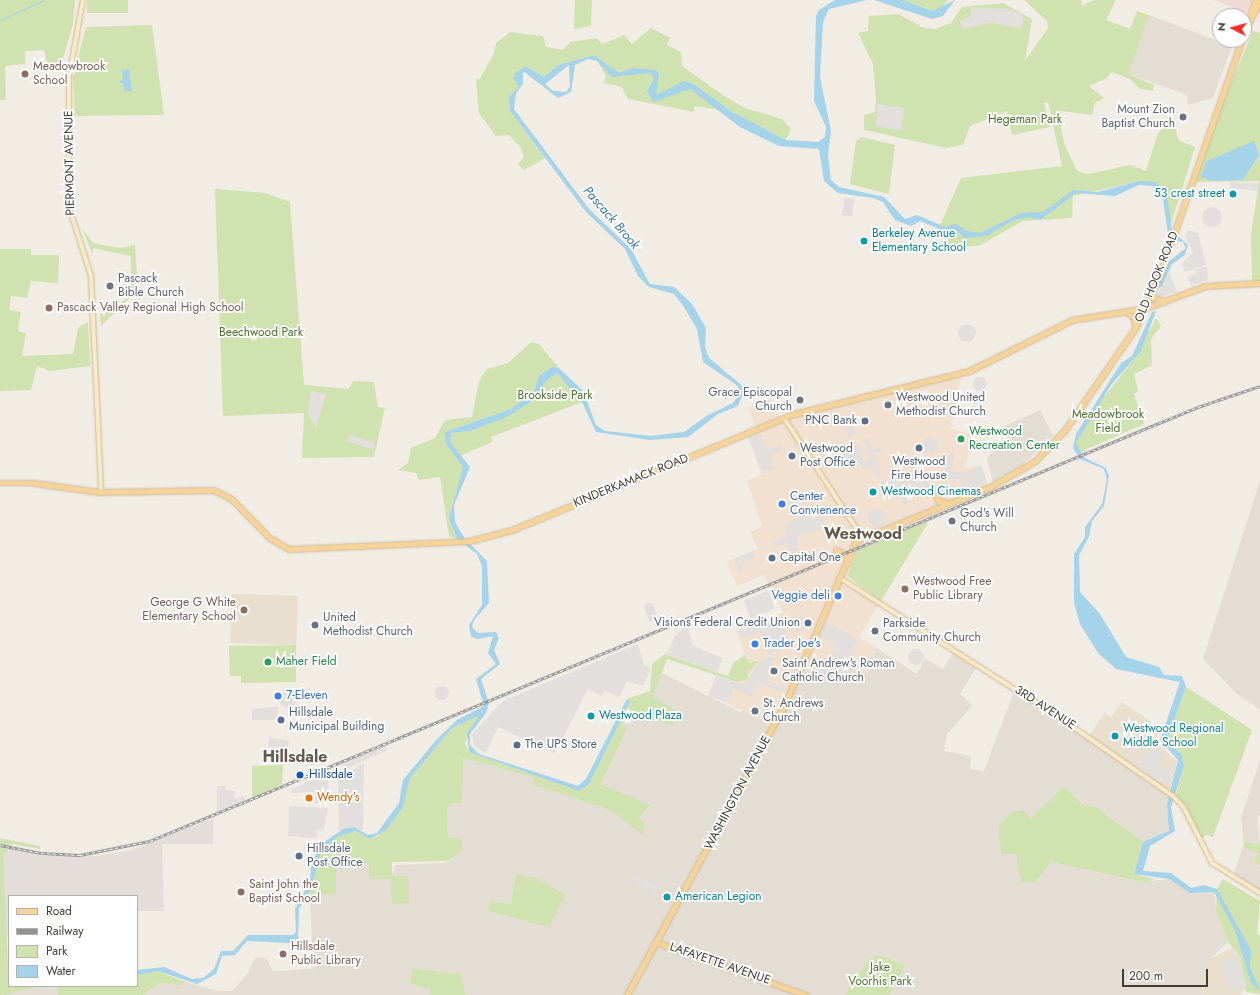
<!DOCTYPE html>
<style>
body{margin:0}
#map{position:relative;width:1260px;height:995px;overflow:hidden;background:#f1ece4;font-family:Jost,sans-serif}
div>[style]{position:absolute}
.residential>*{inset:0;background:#e4ddd3}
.commercial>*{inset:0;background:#f2e1d0}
.industrial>*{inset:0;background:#e3ded9}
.education>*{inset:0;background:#e9dfcf;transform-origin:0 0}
.medical>*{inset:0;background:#f1d9d8}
.green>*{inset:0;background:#d0e2b0;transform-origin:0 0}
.parking>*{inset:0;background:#e2dfdc;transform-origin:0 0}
.round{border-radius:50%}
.water>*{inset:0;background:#a4d3ea}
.stream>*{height:1px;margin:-0.5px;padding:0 0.5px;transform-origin:0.5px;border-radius:0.5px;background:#a4d3ea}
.roads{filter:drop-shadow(0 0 1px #cdba97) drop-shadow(0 0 1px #cdba97)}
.secondary>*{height:4px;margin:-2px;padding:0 2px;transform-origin:2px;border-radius:2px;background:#fae9c5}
.primary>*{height:4.5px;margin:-2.25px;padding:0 2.25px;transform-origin:2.25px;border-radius:2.25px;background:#f6d398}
.rail>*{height:2.5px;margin-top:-1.25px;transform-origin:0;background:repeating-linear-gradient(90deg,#fff 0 3px,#939393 0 6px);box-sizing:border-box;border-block:1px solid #939393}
.dots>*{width:11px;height:11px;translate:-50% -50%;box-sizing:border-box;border:2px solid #fff;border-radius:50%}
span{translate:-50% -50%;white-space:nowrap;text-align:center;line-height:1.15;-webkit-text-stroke:3.5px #fff;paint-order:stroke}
.education-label{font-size:12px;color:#785e54}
.left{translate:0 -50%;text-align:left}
.right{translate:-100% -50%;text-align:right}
.worship-label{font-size:12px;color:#5b616d}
.park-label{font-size:12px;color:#4c6f2d}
.street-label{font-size:12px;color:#423c35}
.culture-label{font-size:12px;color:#0d838f}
.service-label{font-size:12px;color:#4e5e75}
.leisure-label{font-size:12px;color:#27864d}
.shop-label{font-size:12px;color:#366cbe}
.transit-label{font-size:12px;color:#164399}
.food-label{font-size:12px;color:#c56008}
.water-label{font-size:13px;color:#357a9e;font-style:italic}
.district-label{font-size:16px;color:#64594d;font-weight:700}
.legend{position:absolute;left:8px;top:895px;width:130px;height:92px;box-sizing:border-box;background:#fff;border:1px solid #b3b1ae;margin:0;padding:5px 7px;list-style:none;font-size:12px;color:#423c35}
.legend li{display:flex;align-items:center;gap:8px;height:20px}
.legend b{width:20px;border:1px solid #b3b1ae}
.north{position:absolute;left:1212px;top:8px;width:40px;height:40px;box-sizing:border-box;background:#fff;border:1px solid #b3b1ae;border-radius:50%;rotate:276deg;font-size:11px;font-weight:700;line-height:16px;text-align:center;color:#423c35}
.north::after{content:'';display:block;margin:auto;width:14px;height:18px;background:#e93023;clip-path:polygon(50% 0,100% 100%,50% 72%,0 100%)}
.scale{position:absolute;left:1122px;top:969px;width:86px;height:18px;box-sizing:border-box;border:2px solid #423c35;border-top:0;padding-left:5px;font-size:12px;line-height:14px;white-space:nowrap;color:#423c35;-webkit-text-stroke:3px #fff;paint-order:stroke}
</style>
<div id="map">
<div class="residential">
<i style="clip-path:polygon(1149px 15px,1232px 46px,1213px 98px,1188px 105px,1187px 95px,1129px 74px)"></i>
<i style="clip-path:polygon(1040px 410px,1053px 436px,1021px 466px,993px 482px,987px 459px,991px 453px,1010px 445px,1003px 427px)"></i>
<i style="clip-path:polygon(1260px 481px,1260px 710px,1237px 694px,1203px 659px)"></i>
<i style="clip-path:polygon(evenodd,876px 648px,917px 674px,925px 659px,943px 669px,955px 650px,978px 665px,960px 694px,973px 705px,947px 734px,944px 751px,971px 756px,970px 769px,984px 771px,1015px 689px,1171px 794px,1167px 805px,1169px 831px,1143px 842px,1098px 809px,1085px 805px,1064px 786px,1001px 848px,1001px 854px,1016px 854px,1035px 883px,1051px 862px,1141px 882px,1169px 879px,1190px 893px,1214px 892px,1216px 911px,1228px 942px,1210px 959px,1201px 995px,465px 995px,461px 974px,412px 968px,410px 984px,430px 989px,430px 995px,143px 995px,161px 982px,179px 986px,186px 982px,218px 991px,232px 991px,245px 977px,256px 957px,267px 959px,273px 971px,313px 969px,310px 895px,316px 865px,369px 863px,392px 876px,395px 865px,445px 863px,462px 852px,448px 838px,447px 828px,448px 804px,462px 803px,462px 758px,532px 777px,534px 785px,610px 810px,643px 834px,639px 818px,650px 806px,601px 784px,629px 708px,672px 726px,652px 698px,662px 673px,740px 712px,794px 677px,834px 661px,867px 674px,876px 648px,516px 874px,549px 927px,490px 902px,511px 904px,516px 874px)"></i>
<i style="clip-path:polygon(1260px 760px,1260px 816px,1257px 815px,1260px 845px,1257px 847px,1244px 842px,1241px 818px)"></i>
<i style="clip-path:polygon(1243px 847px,1258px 852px,1255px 863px,1260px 865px,1260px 893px,1233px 877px)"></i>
<i style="clip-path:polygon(40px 986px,57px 986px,58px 995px,6px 995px)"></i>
</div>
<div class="commercial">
<i style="clip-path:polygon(962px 372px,951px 429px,974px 435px,965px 468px,982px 466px,988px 485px,861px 537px,842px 583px,878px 605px,859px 637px,876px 648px,867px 674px,834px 661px,824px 681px,794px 677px,771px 726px,727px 703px,737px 682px,749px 679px,747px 674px,759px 660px,748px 663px,736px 631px,783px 612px,764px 575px,737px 586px,727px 562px,758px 549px,750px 532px,762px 527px,747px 481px,762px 475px,746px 431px,755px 427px,748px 408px,770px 399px,782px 423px,865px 393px)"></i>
</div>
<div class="industrial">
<i style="clip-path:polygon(214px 818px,213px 844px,162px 844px,164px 911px,137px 911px,137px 896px,9px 896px,6px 970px,2px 880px,3px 855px,8px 848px,41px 856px,96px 856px,132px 850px)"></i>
</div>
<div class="education">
<i style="left:298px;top:596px;width:49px;height:66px;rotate:92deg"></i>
<i style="clip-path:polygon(1122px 702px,1149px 720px,1158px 733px,1155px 742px,1177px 761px,1171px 794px,1088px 737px,1105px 713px,1111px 717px)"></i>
<i style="clip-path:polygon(1232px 948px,1240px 956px,1246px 988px,1240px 995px,1201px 995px,1210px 959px)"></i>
</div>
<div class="medical">
<i style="clip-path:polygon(1214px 0,1251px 0,1246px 13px)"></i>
</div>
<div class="green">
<i style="clip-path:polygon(0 0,75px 0,73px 24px,60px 69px,48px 68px,44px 50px,25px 51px,25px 64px,5px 66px,6px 100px,0 100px)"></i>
<i style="left:87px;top:0;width:41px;height:13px"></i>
<i style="clip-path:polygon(575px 0,592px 0,591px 26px,574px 29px)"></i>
<i style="clip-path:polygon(903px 0,949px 0,939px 10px,932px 11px)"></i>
<i style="clip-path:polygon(1024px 0,1081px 0,1082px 6px,1094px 0,1116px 0,1106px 20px,1130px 29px,1137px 11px,1149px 15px,1129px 74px,1154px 85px,1153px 91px,1140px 89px,1130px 79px,1111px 72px,1107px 78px,1089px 86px,1104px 98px,1095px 103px,1092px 115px,1061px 111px,1061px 126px,1064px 143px,1077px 171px,1088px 174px,1130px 165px,1146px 171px,1158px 133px,1166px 126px,1175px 125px,1178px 140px,1195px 147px,1170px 227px,1162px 187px,1140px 181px,1073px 196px,1072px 218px,1023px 221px,979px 246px,950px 247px,940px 225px,961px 178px,1062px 166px,1048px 102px,1044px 103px,1050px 127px,1012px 135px,1007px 111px,970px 126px,963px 145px,947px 148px,864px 130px,864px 115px,875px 112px,876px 98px,873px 64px,858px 33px,868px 31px,869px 16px,898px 14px,924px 28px,935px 29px,951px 23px,962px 7px,1003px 3px,1032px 19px,1025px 61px,1048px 28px,1047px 21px)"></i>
<i style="clip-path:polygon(152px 25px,164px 115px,75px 116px,73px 77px,86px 27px)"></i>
<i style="clip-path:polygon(651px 28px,670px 38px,667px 45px,681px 52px,682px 66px,724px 96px,745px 108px,782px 119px,791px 129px,786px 140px,732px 112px,695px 106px,694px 112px,628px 99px,622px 87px,604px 83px,606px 76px,594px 55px,558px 65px,544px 77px,526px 66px,510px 111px,545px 158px,524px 170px,518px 164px,524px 157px,521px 148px,509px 135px,496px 136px,479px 113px,476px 79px,480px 79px,494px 53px,496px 43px,510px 32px,543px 36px,546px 47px,563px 50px,570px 42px,596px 38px,603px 44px,624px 35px,632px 44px)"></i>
<i style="clip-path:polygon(1253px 31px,1260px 33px,1260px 283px,1252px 280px,1251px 235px,1259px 181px,1196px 182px,1210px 134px)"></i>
<i style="clip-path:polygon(862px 137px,895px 145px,889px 194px,850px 184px,856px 141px)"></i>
<i style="clip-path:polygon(215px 189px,265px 193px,290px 202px,304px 385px,349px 389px,353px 381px,374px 382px,378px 407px,385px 408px,374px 457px,302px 458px,304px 413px,223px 416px)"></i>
<i style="clip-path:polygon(82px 228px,93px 243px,120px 248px,135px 245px,138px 290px,101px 326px,100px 315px,117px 307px,131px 293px,131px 256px,93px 248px,93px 255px)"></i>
<i style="clip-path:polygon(0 249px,31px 249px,31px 255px,59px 255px,58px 283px,31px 281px,27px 298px,11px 296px,9px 310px,21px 312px,18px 331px,26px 333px,22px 356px,73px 354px,78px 328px,88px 322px,90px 366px,50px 371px,37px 366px,31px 390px,0 391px)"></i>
<i style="clip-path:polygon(1156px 318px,1161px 326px,1151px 339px,1152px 365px,1134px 374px,1138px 391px,1134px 394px,1144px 424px,1080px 452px,1076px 443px,1090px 415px,1135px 358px)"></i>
<i style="clip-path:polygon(531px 342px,539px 344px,559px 368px,552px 367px,539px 376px,534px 391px,511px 409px,445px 432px,452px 452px,463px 467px,449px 518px,457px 539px,449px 536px,440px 477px,419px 480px,416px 473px,398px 470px,408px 463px,411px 448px,435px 438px,445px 420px,472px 417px,479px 381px,487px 369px,508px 363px)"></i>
<i style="clip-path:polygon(557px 373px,582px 402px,491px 437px,492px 442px,460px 456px,456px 452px,450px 442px,451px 433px,470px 431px,505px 418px,534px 400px,546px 381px)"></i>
<i style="clip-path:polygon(929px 521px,881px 601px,847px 576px,857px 550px)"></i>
<i style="clip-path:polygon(296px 645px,296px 682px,241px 683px,241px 676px,230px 676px,229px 646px)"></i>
<i style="clip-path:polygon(665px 654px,728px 676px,733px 663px,745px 655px,749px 663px,760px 660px,747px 674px,749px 679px,737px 682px,667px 659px,653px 697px,678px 712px,672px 726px,629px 709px,622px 726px,627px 728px,601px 784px,650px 805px,639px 818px,645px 824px,643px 835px,610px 810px,534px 785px,532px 777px,463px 758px,462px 803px,448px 804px,447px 828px,448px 838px,462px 838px,462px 852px,447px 861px,392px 862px,392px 876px,408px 876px,409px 903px,392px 904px,391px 879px,369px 879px,369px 863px,336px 864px,336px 894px,310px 895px,321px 851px,337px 837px,356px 831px,370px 839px,378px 836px,403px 807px,410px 778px,452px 728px,481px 714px,465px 743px,469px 752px,579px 791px,589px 784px,630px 702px,627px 699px,650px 691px,652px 664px)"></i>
<i style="clip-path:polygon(1186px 687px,1252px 730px,1213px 837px,1206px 835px,1199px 840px,1175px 797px,1184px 766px,1166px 742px)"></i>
<i style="clip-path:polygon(283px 765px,282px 784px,252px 798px,252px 766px)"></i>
<i style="clip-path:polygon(1064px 786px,1084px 805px,1097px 808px,1143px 842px,1134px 874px,1154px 879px,1147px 883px,1051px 862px,1035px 883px,1021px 882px,1016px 854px,1001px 854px,999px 826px,1012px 812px,1024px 810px,1030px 819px)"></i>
<i style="clip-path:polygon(0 838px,40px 846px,40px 849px,12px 844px,3px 855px,9px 986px,40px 986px,6px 995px,0 995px)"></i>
<i style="clip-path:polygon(1244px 842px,1260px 845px,1260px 865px,1254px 863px,1258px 853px,1243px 847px)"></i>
<i style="clip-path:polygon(516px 874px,535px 878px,566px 895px,549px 927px,488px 911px,490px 901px,511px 904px)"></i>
<i style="clip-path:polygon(1223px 879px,1260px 901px,1257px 934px,1260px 936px,1260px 994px,1246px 992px,1240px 956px,1228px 942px,1216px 911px,1217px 889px)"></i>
<i style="clip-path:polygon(877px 955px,905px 965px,890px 995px,845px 995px,866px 963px)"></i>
<i style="clip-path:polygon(412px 968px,461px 974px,465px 995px,430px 995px,430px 989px,410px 984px)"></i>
<i style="clip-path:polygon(157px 971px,186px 982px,179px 986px,161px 982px,143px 995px,58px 995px,57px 986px,137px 986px,137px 975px)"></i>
</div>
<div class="parking">
<i style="clip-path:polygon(971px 7px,1010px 9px,1023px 15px,1023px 22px,1021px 28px,990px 23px,962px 29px,960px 21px,970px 17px)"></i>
<i style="clip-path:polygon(877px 104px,904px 108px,901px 131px,876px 126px)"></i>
<i style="clip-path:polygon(1231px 182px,1258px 183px,1258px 191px,1230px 188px)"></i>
<i style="left:845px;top:197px;width:10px;height:18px;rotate:11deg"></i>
<i class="round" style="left:1202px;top:207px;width:20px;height:20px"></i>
<i style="clip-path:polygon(1187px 230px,1198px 233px,1206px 265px,1185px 272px,1182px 264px,1193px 252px,1185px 236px)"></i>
<i style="clip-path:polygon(1207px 266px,1208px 280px,1191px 285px,1187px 277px,1196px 274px,1195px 270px)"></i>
<i style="clip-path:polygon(1169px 272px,1177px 292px,1159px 297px,1159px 292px)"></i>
<i class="round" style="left:958px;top:324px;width:18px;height:18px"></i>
<i class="round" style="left:973px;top:377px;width:14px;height:14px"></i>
<i style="clip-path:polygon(311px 391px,326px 394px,316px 428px,308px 414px)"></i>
<i style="left:850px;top:417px;width:18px;height:8px;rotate:68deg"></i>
<i style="clip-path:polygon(760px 433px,767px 450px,780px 445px,783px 451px,770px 456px,774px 469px,763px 473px,748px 437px)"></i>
<i style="clip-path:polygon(349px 435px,373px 442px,376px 447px,371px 449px,348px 441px)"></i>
<i class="round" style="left:923px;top:437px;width:16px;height:16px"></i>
<i style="clip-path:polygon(868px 438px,873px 450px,869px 451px,881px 447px,882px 451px,874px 454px,881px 474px,875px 476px,871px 466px,862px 469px,859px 463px,847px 467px,840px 449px,857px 442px,864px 461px,871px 459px,863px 441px)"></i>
<i style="clip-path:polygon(950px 453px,955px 454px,951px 470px,964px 473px,980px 465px,987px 482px,964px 491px,959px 479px,942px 480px)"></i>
<i style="left:922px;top:466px;width:23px;height:17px;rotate:70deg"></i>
<i style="clip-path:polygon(905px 473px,911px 491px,906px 493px,909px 503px,904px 505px,900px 496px,888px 500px,881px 482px)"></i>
<i style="clip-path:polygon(819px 509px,826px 527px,797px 537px,798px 550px,790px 552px,788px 543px,775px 548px,773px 542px,788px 536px,784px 524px)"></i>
<i class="round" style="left:868px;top:509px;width:18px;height:18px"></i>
<i style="clip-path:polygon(753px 551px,755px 557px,742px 562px,744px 570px,739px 572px,734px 559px)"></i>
<i style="left:768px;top:591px;width:19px;height:26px;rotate:69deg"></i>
<i style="clip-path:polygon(651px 602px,659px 618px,649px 622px,644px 605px)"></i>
<i style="clip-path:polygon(779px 615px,791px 645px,769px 655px,760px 632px,742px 639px,739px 632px)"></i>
<i class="round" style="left:792px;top:617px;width:14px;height:14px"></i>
<i style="clip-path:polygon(826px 620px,858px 640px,846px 666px,832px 660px,824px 679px,809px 675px,813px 664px,827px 668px,836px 644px,819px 637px)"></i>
<i style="clip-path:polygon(687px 626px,693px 646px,723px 658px,717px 672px,667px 654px,675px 636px)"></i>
<i style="clip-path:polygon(638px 644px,644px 665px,651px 669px,643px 686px,627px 681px,619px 697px,605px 691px,602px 696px,588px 689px,555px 753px,498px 727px,486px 753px,474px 746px,472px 734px,503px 701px)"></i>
<i class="round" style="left:908px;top:649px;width:16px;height:16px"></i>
<i style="clip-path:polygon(770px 656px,775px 658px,767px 680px,785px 687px,783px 693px,759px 683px,751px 697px,734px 688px,727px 703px,708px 696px,716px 676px,744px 685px,761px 660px)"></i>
<i class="round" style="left:435px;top:686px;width:14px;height:14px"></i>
<i class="round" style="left:279px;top:690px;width:18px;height:18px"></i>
<i style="clip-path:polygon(278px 707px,277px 720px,252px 720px,252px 709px)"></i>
<i style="left:289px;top:740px;width:9px;height:20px;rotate:96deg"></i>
<i style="clip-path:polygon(385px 746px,387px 750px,346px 769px,343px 764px)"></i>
<i style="clip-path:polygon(1156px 748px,1163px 753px,1157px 763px,1173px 773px,1165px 785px,1137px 767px,1147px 752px)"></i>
<i style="clip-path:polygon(364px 763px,363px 828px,362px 831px,354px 827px,339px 830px,338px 780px)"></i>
<i style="clip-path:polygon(328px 772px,329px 803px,315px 803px,315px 792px,292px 793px,291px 790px)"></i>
<i style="clip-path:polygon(217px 786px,226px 786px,226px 790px,234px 791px,235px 799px,245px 796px,245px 800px,217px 811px)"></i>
<i style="clip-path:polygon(289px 806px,328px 808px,324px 829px,315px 831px,318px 835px,315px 838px,288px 836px)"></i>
<i style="clip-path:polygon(636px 874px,662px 889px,659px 894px,633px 880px)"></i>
<i style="left:1237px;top:957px;width:30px;height:18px;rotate:70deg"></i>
</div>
<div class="water">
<i style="clip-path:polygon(evenodd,835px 0,867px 0,829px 9px,823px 22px,820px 77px,831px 131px,828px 155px,831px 180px,839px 187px,884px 197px,905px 219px,917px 215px,945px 227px,956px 224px,967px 231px,980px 233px,1021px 213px,1043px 212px,1073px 190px,1098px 192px,1139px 181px,1156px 182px,1167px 194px,1172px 231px,1188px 245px,1185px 255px,1172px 264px,1162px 286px,1155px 291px,1166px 264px,1186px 248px,1183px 242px,1169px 240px,1163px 200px,1153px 186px,1139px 185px,1115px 196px,1076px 193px,1040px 220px,1028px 217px,1012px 221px,986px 236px,964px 238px,955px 229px,944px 231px,920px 221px,911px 226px,895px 220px,883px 202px,873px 198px,838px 193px,824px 181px,819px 149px,779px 146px,740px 127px,690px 89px,653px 102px,647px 91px,654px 79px,651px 73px,612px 77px,597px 61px,588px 59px,575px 65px,571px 92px,558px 98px,523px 71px,523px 84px,516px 93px,514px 109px,589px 209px,631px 249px,650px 284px,674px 287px,692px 304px,706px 328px,705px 347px,709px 358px,745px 388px,738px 406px,718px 414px,688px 437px,650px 440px,596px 432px,583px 404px,557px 373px,546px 381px,534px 400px,505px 418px,470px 431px,451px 433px,450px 442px,470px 467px,454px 505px,455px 522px,465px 539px,487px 561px,489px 603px,474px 620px,472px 627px,478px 633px,496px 632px,499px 638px,494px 650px,500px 664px,481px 679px,489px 703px,486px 713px,470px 734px,470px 745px,479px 754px,578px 786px,586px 779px,627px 699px,630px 702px,589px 784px,579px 791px,469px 752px,467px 733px,480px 715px,452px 728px,410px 778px,403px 807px,386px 830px,370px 839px,356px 831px,337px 837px,321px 851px,311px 890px,299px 909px,298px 939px,289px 943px,247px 941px,235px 955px,222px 956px,216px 974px,197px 984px,158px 971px,137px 975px,137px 970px,164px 967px,192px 979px,203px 978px,214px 969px,221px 951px,233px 951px,248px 935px,293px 935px,296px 932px,295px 909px,310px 881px,311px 867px,320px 845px,343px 829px,354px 827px,368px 835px,377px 833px,399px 803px,403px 780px,437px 739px,457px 720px,484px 706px,476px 679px,496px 664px,488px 653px,493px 636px,477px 639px,471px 636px,469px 625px,482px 605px,482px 566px,477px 554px,457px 539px,449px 518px,463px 467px,446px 444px,445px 432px,511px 409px,534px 391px,539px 376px,552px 367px,559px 368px,583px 391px,596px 425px,605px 431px,651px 436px,684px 432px,708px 415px,733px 403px,738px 396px,738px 386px,703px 362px,697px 329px,682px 304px,674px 294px,649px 287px,638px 276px,625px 249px,586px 212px,510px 111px,509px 97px,519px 86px,513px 78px,516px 73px,526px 66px,544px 77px,558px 65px,594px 55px,619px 73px,633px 68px,656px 70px,659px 74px,656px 95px,684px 81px,692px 83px,732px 112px,786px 140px,818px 142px,825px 137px,826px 127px,814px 101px,816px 16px,819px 10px,835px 0,569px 65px,570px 87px,566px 92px,553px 91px,545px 84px,569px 65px)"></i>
<i style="clip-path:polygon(874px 0,903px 0,932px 11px,955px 0,943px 16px,932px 19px)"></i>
<i style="clip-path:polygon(122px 70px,129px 70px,132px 91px,125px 92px,123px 84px,119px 82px,123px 79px)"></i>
<i style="clip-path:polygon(1254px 141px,1259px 155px,1243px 180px,1213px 181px,1201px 177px,1207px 161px)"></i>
<i style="clip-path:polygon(1156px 311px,1141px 351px,1111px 385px,1076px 443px,1085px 458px,1106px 468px,1109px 476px,1104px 506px,1092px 521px,1089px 537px,1079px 555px,1080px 592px,1100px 614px,1126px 657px,1159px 667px,1164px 675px,1182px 676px,1186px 687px,1166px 742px,1181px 754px,1184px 766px,1171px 807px,1175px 831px,1150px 846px,1143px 871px,1171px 873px,1191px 888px,1204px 885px,1217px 889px,1251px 950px,1250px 967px,1260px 991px,1251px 983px,1235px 930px,1214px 892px,1190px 893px,1169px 879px,1134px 874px,1143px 842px,1169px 831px,1167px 805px,1178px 760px,1160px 740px,1180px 682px,1116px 669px,1098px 653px,1080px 624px,1074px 603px,1074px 554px,1085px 537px,1085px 527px,1102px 504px,1107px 480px,1104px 469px,1080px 459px,1073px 448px,1076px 434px,1121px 363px,1132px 356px,1152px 312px)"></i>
</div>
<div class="stream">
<i style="left:0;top:20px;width:48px;rotate:-24.4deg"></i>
<i style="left:1083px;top:423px;width:9px;rotate:-63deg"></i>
</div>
<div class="roads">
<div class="secondary">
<i style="left:83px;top:0;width:78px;rotate:100.3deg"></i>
<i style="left:69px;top:77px;width:130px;rotate:90deg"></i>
<i style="left:69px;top:207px;width:72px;rotate:72.3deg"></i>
<i style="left:91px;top:276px;width:216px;rotate:87.3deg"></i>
<i style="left:784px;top:418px;width:131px;rotate:56.8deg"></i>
<i style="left:856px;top:528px;width:13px;rotate:90deg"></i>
<i style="left:840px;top:578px;width:261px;rotate:32.5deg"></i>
<i style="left:1060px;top:718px;width:137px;rotate:34.6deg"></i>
<i style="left:1173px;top:796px;width:16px;rotate:47deg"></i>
<i style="left:1184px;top:808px;width:62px;rotate:63deg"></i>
<i style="left:1212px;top:863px;width:57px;rotate:32deg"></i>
</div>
<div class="primary">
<i style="left:1247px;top:26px;width:28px;rotate:-63deg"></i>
<i style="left:1244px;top:34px;width:36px;rotate:-72deg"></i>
<i style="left:1153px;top:293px;width:5px;rotate:68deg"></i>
<i style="left:1155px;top:298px;width:10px;rotate:17deg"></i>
<i style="left:1128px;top:312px;width:8px;rotate:45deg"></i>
<i style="left:1134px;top:318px;width:9px;rotate:77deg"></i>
<i style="left:0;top:483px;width:34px"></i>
<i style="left:34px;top:483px;width:68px;rotate:7.7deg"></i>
<i style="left:101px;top:492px;width:113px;rotate:-1deg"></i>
<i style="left:214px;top:490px;width:20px;rotate:27deg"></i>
<i style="left:232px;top:499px;width:54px;rotate:45.7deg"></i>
<i style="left:270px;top:538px;width:22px;rotate:30deg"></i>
<i style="left:289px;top:549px;width:180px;rotate:-2.5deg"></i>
<i style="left:469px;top:541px;width:44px;rotate:-14.3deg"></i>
<i style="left:512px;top:530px;width:305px;rotate:-22.4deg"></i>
<i style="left:794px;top:414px;width:180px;rotate:-13.8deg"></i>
<i style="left:969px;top:371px;width:115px;rotate:-26.3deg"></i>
<i style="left:1072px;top:320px;width:75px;rotate:-9.2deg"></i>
<i style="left:1146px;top:308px;width:63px;rotate:-20.4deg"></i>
<i style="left:1205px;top:286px;width:55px;rotate:-3.1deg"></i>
<i style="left:936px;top:494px;width:8px;rotate:67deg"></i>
<i style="left:939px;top:501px;width:9px;rotate:13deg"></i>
<i style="left:836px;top:550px;width:9px;rotate:27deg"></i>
<i style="left:844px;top:554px;width:9px;rotate:63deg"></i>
<i style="left:656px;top:942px;width:159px;rotate:19.5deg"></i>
<i style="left:627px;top:995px;width:327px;rotate:-61.5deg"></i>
<i style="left:783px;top:708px;width:182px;rotate:-66.4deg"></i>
<i style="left:856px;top:541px;width:147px;rotate:-22deg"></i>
<i style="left:992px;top:486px;width:50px;rotate:-30.2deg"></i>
<i style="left:1035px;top:461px;width:43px;rotate:-45.9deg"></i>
<i style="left:1065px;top:430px;width:125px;rotate:-55.4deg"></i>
<i style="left:1136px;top:327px;width:61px;rotate:-65.9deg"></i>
<i style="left:1161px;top:271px;width:245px;rotate:-70.7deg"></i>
</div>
</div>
<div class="rail">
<i style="left:0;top:845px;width:42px;rotate:11deg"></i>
<i style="left:41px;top:853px;width:39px;rotate:3deg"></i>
<i style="left:80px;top:855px;width:71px;rotate:-11.3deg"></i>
<i style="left:150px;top:841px;width:1134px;rotate:-22.5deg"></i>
<i style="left:1198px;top:407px;width:65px;rotate:-18.7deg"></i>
</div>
<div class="dots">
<i style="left:25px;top:74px;background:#8d6e63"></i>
<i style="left:1183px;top:117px;background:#6b7280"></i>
<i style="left:1233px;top:194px;background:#0f9aa8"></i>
<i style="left:864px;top:241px;background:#0f9aa8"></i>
<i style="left:110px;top:286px;background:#6b7280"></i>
<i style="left:49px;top:308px;background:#8d6e63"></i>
<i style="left:800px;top:400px;background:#6b7280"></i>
<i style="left:888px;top:405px;background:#6b7280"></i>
<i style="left:865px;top:421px;background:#5c6f8a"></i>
<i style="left:961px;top:439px;background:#2e9e5b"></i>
<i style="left:919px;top:448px;background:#5c6f8a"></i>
<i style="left:792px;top:456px;background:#5c6f8a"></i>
<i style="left:873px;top:492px;background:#0f9aa8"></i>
<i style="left:782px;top:504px;background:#3f7fe0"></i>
<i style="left:952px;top:521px;background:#6b7280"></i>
<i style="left:772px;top:558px;background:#5c6f8a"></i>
<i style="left:905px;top:589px;background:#8d6e63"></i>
<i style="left:838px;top:596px;background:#3f7fe0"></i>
<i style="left:244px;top:610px;background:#8d6e63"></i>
<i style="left:808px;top:623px;background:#5c6f8a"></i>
<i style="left:315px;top:625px;background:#6b7280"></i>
<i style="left:875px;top:631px;background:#6b7280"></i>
<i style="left:755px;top:644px;background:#3f7fe0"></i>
<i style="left:268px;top:662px;background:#2e9e5b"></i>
<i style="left:774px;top:671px;background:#6b7280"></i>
<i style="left:278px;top:696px;background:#3f7fe0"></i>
<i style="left:755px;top:711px;background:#6b7280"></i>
<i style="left:591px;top:716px;background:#0f9aa8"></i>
<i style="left:281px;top:720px;background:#5c6f8a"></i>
<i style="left:1115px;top:736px;background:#0f9aa8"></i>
<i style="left:517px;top:745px;background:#5c6f8a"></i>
<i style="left:300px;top:775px;background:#1a4fb4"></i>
<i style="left:309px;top:798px;background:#e8710a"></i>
<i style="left:299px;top:856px;background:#5c6f8a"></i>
<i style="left:241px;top:892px;background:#8d6e63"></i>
<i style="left:667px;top:897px;background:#0f9aa8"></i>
<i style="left:283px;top:954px;background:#8d6e63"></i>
</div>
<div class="education-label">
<span class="left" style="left:33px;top:74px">Meadowbrook<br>School</span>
<span class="left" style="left:57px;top:308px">Pascack Valley Regional High School</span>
<span class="left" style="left:913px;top:589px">Westwood Free<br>Public Library</span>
<span class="right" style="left:236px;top:610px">George G White<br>Elementary School</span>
<span class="left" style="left:249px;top:892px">Saint John the<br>Baptist School</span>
<span class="left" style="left:291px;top:954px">Hillsdale<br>Public Library</span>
</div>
<div class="worship-label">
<span class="right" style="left:1175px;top:117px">Mount Zion<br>Baptist Church</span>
<span class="left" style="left:118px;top:286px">Pascack<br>Bible Church</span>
<span class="right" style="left:792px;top:400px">Grace Episcopal<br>Church</span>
<span class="left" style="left:896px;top:405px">Westwood United<br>Methodist Church</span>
<span class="left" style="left:960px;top:521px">God's Will<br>Church</span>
<span class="left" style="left:323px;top:625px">United<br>Methodist Church</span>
<span class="left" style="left:883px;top:631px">Parkside<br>Community Church</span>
<span class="left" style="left:782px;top:671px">Saint Andrew's Roman<br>Catholic Church</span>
<span class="left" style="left:763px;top:711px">St. Andrews<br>Church</span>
</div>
<div class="park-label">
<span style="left:1025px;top:120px">Hegeman Park</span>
<span style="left:261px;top:333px">Beechwood Park</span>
<span style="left:555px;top:396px">Brookside Park</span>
<span style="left:1108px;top:422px">Meadowbrook<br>Field</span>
<span style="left:880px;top:975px">Jake<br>Voorhis Park</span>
</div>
<div class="street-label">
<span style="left:70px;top:163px;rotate:-91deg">PIERMONT AVENUE</span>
<span style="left:1157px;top:277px;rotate:-68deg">OLD HOOK ROAD</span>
<span style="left:631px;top:481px;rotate:-22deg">KINDERKAMACK ROAD</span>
<span style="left:1045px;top:708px;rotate:33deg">3RD AVENUE</span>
<span style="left:738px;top:793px;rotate:-62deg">WASHINGTON AVENUE</span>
<span style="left:720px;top:964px;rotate:19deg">LAFAYETTE AVENUE</span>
</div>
<div class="culture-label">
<span class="right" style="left:1225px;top:194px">53 crest street</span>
<span class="left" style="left:872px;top:241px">Berkeley Avenue<br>Elementary School</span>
<span class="left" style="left:881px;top:492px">Westwood Cinemas</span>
<span class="left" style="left:599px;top:716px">Westwood Plaza</span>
<span class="left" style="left:1123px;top:736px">Westwood Regional<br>Middle School</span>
<span class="left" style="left:675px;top:897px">American Legion</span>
</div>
<div class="service-label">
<span class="right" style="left:857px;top:421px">PNC Bank</span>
<span class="left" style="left:800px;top:456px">Westwood<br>Post Office</span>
<span style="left:919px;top:469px">Westwood<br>Fire House</span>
<span class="left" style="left:780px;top:558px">Capital One</span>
<span class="right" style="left:800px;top:623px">Visions Federal Credit Union</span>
<span class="left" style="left:289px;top:720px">Hillsdale<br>Municipal Building</span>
<span class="left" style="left:525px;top:745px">The UPS Store</span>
<span class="left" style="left:307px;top:856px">Hillsdale<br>Post Office</span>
</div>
<div class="leisure-label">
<span class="left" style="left:969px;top:439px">Westwood<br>Recreation Center</span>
<span class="left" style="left:276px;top:662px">Maher Field</span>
</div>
<div class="shop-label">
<span class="left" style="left:790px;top:504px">Center<br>Convienence</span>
<span class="right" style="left:830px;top:596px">Veggie deli</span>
<span class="left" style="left:763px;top:644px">Trader Joe's</span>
<span class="left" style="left:286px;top:696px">7-Eleven</span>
</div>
<div class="transit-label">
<span class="left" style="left:309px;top:775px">Hillsdale</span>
</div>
<div class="food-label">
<span class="left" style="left:317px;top:798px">Wendy's</span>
</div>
<div class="water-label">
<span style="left:611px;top:218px;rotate:49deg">Pascack Brook</span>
</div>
<div class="district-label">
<span style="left:863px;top:534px">Westwood</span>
<span style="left:295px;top:757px">Hillsdale</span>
</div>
<ul class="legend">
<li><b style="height:5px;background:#f6d398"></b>Road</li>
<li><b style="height:5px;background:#939393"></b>Railway</li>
<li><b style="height:11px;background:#d0e2b0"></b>Park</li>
<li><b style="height:11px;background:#a4d3ea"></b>Water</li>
</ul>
<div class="north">N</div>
<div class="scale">200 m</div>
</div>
